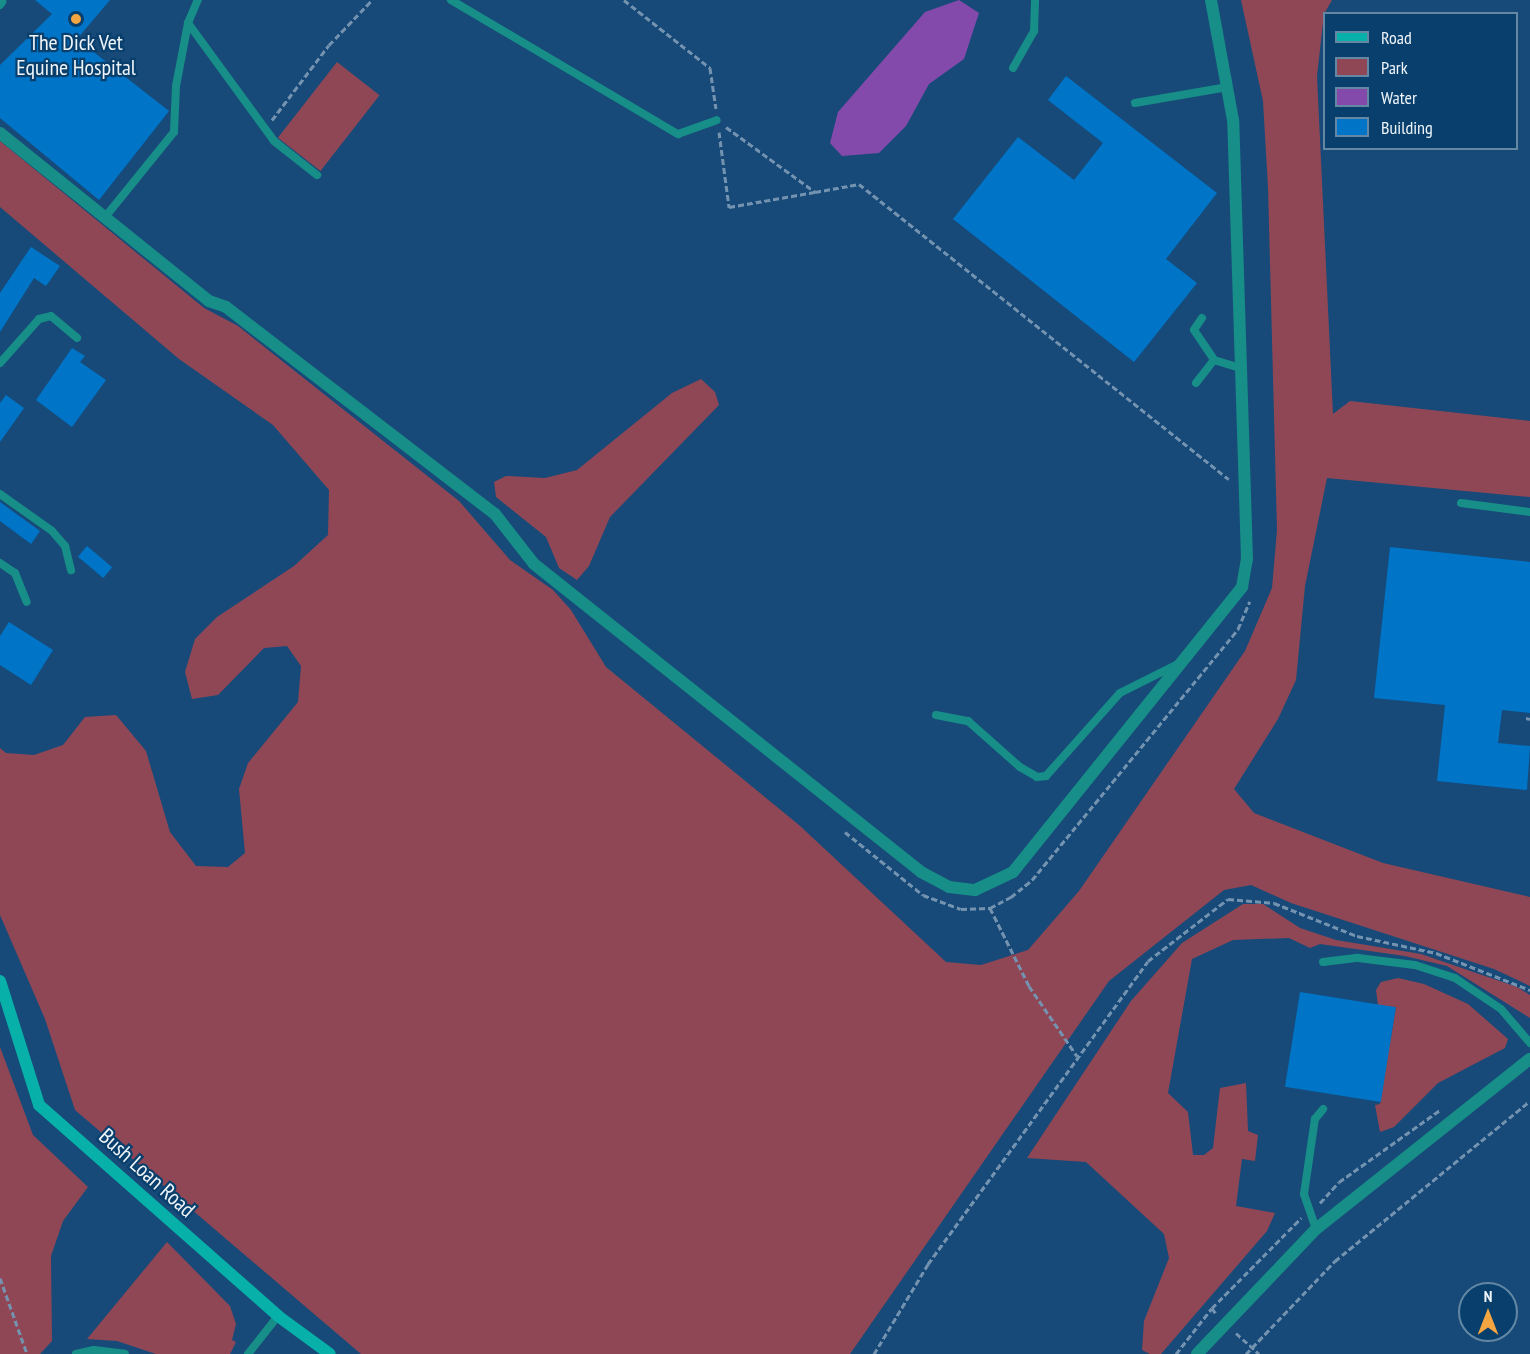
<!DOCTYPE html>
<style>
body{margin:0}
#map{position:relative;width:1530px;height:1354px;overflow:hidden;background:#174a78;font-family:"PT Sans Narrow",sans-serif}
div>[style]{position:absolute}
.green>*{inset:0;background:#904755;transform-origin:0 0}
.water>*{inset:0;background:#844aab}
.building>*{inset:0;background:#0075c8;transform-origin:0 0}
.path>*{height:3px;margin-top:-1.5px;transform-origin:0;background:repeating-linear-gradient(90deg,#7493b0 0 6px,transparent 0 9px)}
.lane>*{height:8px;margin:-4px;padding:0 4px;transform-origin:4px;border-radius:4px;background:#178e88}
.street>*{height:12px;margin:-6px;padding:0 6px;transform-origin:6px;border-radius:6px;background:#178e88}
.secondary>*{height:12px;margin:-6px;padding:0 6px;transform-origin:6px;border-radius:6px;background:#07b0a8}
.dots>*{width:16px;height:16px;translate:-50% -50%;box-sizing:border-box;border:3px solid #083f6c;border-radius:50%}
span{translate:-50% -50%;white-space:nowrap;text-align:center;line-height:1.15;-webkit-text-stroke:4.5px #083f6c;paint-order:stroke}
.poi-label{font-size:22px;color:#eff4f9}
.street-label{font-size:22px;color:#eff4f9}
.legend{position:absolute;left:1323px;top:12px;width:195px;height:138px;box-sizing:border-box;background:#083f6c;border:2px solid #6487a4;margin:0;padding:8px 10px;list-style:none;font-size:18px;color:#eff4f9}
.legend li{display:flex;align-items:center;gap:12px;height:30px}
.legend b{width:30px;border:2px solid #6487a4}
.north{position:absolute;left:1458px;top:1282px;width:60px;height:60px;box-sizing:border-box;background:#083f6c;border:2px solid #6487a4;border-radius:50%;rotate:0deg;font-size:16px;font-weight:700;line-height:24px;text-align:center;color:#eff4f9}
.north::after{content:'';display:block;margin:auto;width:21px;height:27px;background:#f2a541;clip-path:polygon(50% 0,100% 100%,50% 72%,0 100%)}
</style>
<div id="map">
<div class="green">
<i style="clip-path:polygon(1241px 0,1332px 0,1324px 14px,1317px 76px,1333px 414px,1350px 401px,1530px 421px,1530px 497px,1327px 478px,1305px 586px,1296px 680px,1278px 719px,1234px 789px,1254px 813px,1383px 863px,1530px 897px,1530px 986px,1494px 969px,1291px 903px,1251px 885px,1224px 890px,1109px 981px,850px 1354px,361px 1354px,75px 1110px,45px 1019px,0 915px,0 748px,6px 753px,34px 755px,63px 745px,85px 717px,116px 715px,146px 751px,170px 832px,196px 866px,228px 867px,245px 853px,239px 789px,248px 763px,298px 702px,301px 666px,287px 646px,264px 648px,218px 695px,192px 699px,185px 672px,195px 639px,217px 617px,294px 566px,328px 535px,329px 490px,273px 425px,179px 359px,0 207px,0 141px,204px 308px,238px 326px,459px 501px,510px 560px,553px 590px,571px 610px,606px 667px,799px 825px,946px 962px,981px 965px,1028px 950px,1079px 891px,1245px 651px,1272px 588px,1277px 530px,1268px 187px,1263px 101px)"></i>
<i style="left:337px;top:62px;width:54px;height:96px;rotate:38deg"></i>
<i style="clip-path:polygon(701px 379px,715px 392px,719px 405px,610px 517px,589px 566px,577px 580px,559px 568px,546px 537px,496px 497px,494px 482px,506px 476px,545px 478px,577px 470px,672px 393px)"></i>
<i style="clip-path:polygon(1243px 904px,1263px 904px,1300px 928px,1336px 940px,1421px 954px,1517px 987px,1530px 995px,1530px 1018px,1447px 966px,1405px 956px,1320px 944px,1310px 948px,1289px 938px,1233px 940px,1192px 959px,1168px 1093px,1188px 1112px,1193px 1155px,1204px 1155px,1213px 1148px,1220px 1088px,1246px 1083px,1248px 1131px,1258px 1135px,1255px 1161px,1242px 1159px,1236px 1206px,1275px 1213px,1267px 1231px,1161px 1354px,1150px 1354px,1142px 1350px,1144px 1321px,1169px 1258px,1164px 1234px,1086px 1162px,1027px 1158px,1131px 1001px,1182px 943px)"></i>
<i style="clip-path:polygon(1398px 978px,1424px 984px,1468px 1004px,1508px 1039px,1505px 1048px,1438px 1083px,1394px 1127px,1380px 1132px,1375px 1105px,1380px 1104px,1396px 1007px,1378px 1005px,1376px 990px,1381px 982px)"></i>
<i style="clip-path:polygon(0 1047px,33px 1135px,88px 1187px,63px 1221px,51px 1256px,52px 1341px,40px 1354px,0 1354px)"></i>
<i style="clip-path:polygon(167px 1242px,230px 1306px,236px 1324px,232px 1340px,236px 1342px,230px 1354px,156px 1354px,117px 1341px,87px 1339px)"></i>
</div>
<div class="water">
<i style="clip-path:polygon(959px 0,979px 13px,964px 59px,929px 84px,906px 126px,879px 153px,842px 156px,830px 143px,838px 112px,925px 12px)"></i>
</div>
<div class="building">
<i style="clip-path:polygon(35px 0,110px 0,77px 39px,169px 111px,99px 200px,0 118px,0 65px,52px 14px)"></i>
<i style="clip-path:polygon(1066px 76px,1217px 193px,1166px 259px,1197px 283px,1134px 362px,953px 219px,1018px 137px,1074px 180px,1103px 143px,1048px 100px)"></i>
<i style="clip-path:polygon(31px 247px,60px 266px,46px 286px,34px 278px,0 332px,0 293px)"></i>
<i style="clip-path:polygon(72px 348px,85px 356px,80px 362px,106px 380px,72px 427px,36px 400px)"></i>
<i style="clip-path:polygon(6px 395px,24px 408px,0 442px,0 403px)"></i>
<i style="clip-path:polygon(0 502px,40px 531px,31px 544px,0 521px)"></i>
<i style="left:87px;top:546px;width:33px;height:14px;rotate:40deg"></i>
<i style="clip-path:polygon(1390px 547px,1530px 562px,1530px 713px,1502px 710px,1498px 743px,1530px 746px,1527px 790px,1437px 781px,1445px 705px,1374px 698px)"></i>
<i style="clip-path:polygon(9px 622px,53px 650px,31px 685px,0 665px,0 636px)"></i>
<i style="left:1300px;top:992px;width:97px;height:96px;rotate:9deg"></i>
</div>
<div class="path">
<i style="left:624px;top:0;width:110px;rotate:38.3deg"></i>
<i style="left:710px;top:68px;width:41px;rotate:81.7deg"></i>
<i style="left:272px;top:120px;width:94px;rotate:-52.8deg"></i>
<i style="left:329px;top:45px;width:62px;rotate:-46.3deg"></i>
<i style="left:726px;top:127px;width:110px;rotate:36.1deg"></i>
<i style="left:815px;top:192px;width:45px;rotate:-10.3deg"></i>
<i style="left:859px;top:184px;width:473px;rotate:38.6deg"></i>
<i style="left:719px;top:132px;width:76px;rotate:82.4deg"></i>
<i style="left:729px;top:207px;width:87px;rotate:-9.9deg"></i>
<i style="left:1526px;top:718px;width:4px;rotate:14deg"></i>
<i style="left:845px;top:832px;width:100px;rotate:38.9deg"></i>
<i style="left:923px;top:895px;width:40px;rotate:20.2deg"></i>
<i style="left:961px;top:909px;width:29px;rotate:-2deg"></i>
<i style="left:990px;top:908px;width:24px;rotate:-28deg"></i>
<i style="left:1011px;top:897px;width:27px;rotate:-39deg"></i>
<i style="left:1032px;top:880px;width:325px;rotate:-50.6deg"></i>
<i style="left:1238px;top:629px;width:30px;rotate:-67deg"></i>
<i style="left:990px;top:908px;width:87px;rotate:63.4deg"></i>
<i style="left:1029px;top:986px;width:85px;rotate:55.6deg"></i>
<i style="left:1320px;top:1203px;width:28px;rotate:-48deg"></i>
<i style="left:1339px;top:1182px;width:124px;rotate:-35.5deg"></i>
<i style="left:0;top:1278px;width:81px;rotate:70.4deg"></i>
<i style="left:1212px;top:1308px;width:127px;rotate:-45.3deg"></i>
<i style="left:1236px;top:1333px;width:31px;rotate:42deg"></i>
<i style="left:874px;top:1354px;width:105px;rotate:-59deg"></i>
<i style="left:928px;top:1264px;width:374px;rotate:-54deg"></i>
<i style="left:1148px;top:961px;width:101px;rotate:-37.8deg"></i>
<i style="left:1228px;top:899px;width:46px;rotate:5deg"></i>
<i style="left:1274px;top:903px;width:89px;rotate:21.7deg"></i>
<i style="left:1357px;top:936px;width:81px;rotate:12.1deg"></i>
<i style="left:1436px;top:953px;width:101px;rotate:21.5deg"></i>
<i style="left:1176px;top:1354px;width:58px;rotate:-52deg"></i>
<i style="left:1212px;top:1308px;width:7px;rotate:56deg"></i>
<i style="left:1246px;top:1354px;width:129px;rotate:-46.3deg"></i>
<i style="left:1335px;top:1261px;width:252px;rotate:-39.4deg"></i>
</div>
<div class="lane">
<i style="left:451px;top:0;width:264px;rotate:30.6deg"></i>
<i style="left:678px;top:134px;width:41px;rotate:-19.7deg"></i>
<i style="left:0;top:5px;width:4px;rotate:-56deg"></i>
<i style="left:188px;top:23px;width:146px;rotate:53.9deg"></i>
<i style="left:274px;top:141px;width:55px;rotate:38.3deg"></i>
<i style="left:1013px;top:68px;width:43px;rotate:-60.4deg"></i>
<i style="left:1034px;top:31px;width:31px;rotate:-88deg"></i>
<i style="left:1135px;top:103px;width:94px;rotate:-9.8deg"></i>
<i style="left:106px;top:216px;width:108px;rotate:-51deg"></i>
<i style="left:174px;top:132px;width:46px;rotate:-87.5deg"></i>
<i style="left:176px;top:86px;width:64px;rotate:-79.2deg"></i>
<i style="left:188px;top:23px;width:25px;rotate:-67deg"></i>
<i style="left:1202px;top:318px;width:14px;rotate:124deg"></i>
<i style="left:1194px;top:330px;width:36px;rotate:56deg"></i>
<i style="left:1214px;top:360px;width:28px;rotate:17deg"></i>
<i style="left:0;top:363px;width:59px;rotate:-48.4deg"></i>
<i style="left:39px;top:319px;width:12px;rotate:-14deg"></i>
<i style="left:51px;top:316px;width:34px;rotate:40deg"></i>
<i style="left:1196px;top:383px;width:29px;rotate:-52deg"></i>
<i style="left:0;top:494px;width:64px;rotate:35.4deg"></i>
<i style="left:52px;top:531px;width:20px;rotate:49deg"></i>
<i style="left:65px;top:546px;width:25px;rotate:76deg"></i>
<i style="left:1461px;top:503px;width:70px;rotate:7.4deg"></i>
<i style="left:0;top:563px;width:18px;rotate:34deg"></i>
<i style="left:15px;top:573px;width:31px;rotate:68deg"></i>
<i style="left:936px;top:715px;width:33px;rotate:11deg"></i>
<i style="left:968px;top:721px;width:69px;rotate:41.5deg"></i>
<i style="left:1020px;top:767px;width:20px;rotate:30deg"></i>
<i style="left:1037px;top:777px;width:9px;rotate:-6deg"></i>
<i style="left:1046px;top:776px;width:111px;rotate:-48.3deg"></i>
<i style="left:1120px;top:693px;width:63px;rotate:-26.6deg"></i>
<i style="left:1323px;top:962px;width:35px;rotate:-7deg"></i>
<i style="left:1358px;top:958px;width:57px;rotate:7deg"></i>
<i style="left:1415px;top:965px;width:42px;rotate:18deg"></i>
<i style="left:1455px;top:978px;width:55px;rotate:34deg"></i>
<i style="left:1501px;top:1009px;width:45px;rotate:49.5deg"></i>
<i style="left:1316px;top:1229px;width:37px;rotate:-109deg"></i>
<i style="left:1304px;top:1194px;width:76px;rotate:-81.7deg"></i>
<i style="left:1315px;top:1119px;width:13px;rotate:-51deg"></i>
<i style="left:76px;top:1354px;width:18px;rotate:-13deg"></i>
<i style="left:94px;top:1350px;width:31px;rotate:7deg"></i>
<i style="left:248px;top:1354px;width:48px;rotate:-51.7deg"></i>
</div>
<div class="street">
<i style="left:0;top:133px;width:268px;rotate:38.8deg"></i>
<i style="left:209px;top:301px;width:18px;rotate:19deg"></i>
<i style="left:226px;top:307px;width:339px;rotate:37.6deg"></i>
<i style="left:495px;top:514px;width:63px;rotate:52deg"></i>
<i style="left:534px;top:564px;width:495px;rotate:38.5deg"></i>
<i style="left:921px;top:872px;width:32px;rotate:28deg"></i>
<i style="left:949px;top:887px;width:26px;rotate:7deg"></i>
<i style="left:975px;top:890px;width:42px;rotate:-25.3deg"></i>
<i style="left:1013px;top:872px;width:366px;rotate:-51.2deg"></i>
<i style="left:1242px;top:587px;width:28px;rotate:-80deg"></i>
<i style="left:1247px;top:559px;width:439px;rotate:-91.8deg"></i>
<i style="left:1233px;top:120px;width:122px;rotate:-100.4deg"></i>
<i style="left:1197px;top:1354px;width:173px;rotate:-46.4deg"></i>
<i style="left:1316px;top:1229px;width:273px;rotate:-38.5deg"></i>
</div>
<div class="secondary">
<i style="left:0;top:981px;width:130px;rotate:72.5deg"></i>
<i style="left:39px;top:1105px;width:319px;rotate:41.4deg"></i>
<i style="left:278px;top:1316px;width:64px;rotate:36.2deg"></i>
</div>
<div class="dots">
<i style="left:76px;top:19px;background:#f2a541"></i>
</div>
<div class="poi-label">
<span style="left:76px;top:55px">The Dick Vet<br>Equine Hospital</span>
</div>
<div class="street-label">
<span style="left:147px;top:1173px;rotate:42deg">Bush Loan Road</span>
</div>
<ul class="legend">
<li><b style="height:8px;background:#07b0a8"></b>Road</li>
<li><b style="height:16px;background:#904755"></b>Park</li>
<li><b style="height:16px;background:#844aab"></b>Water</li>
<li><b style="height:16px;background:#0075c8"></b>Building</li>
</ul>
<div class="north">N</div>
</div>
